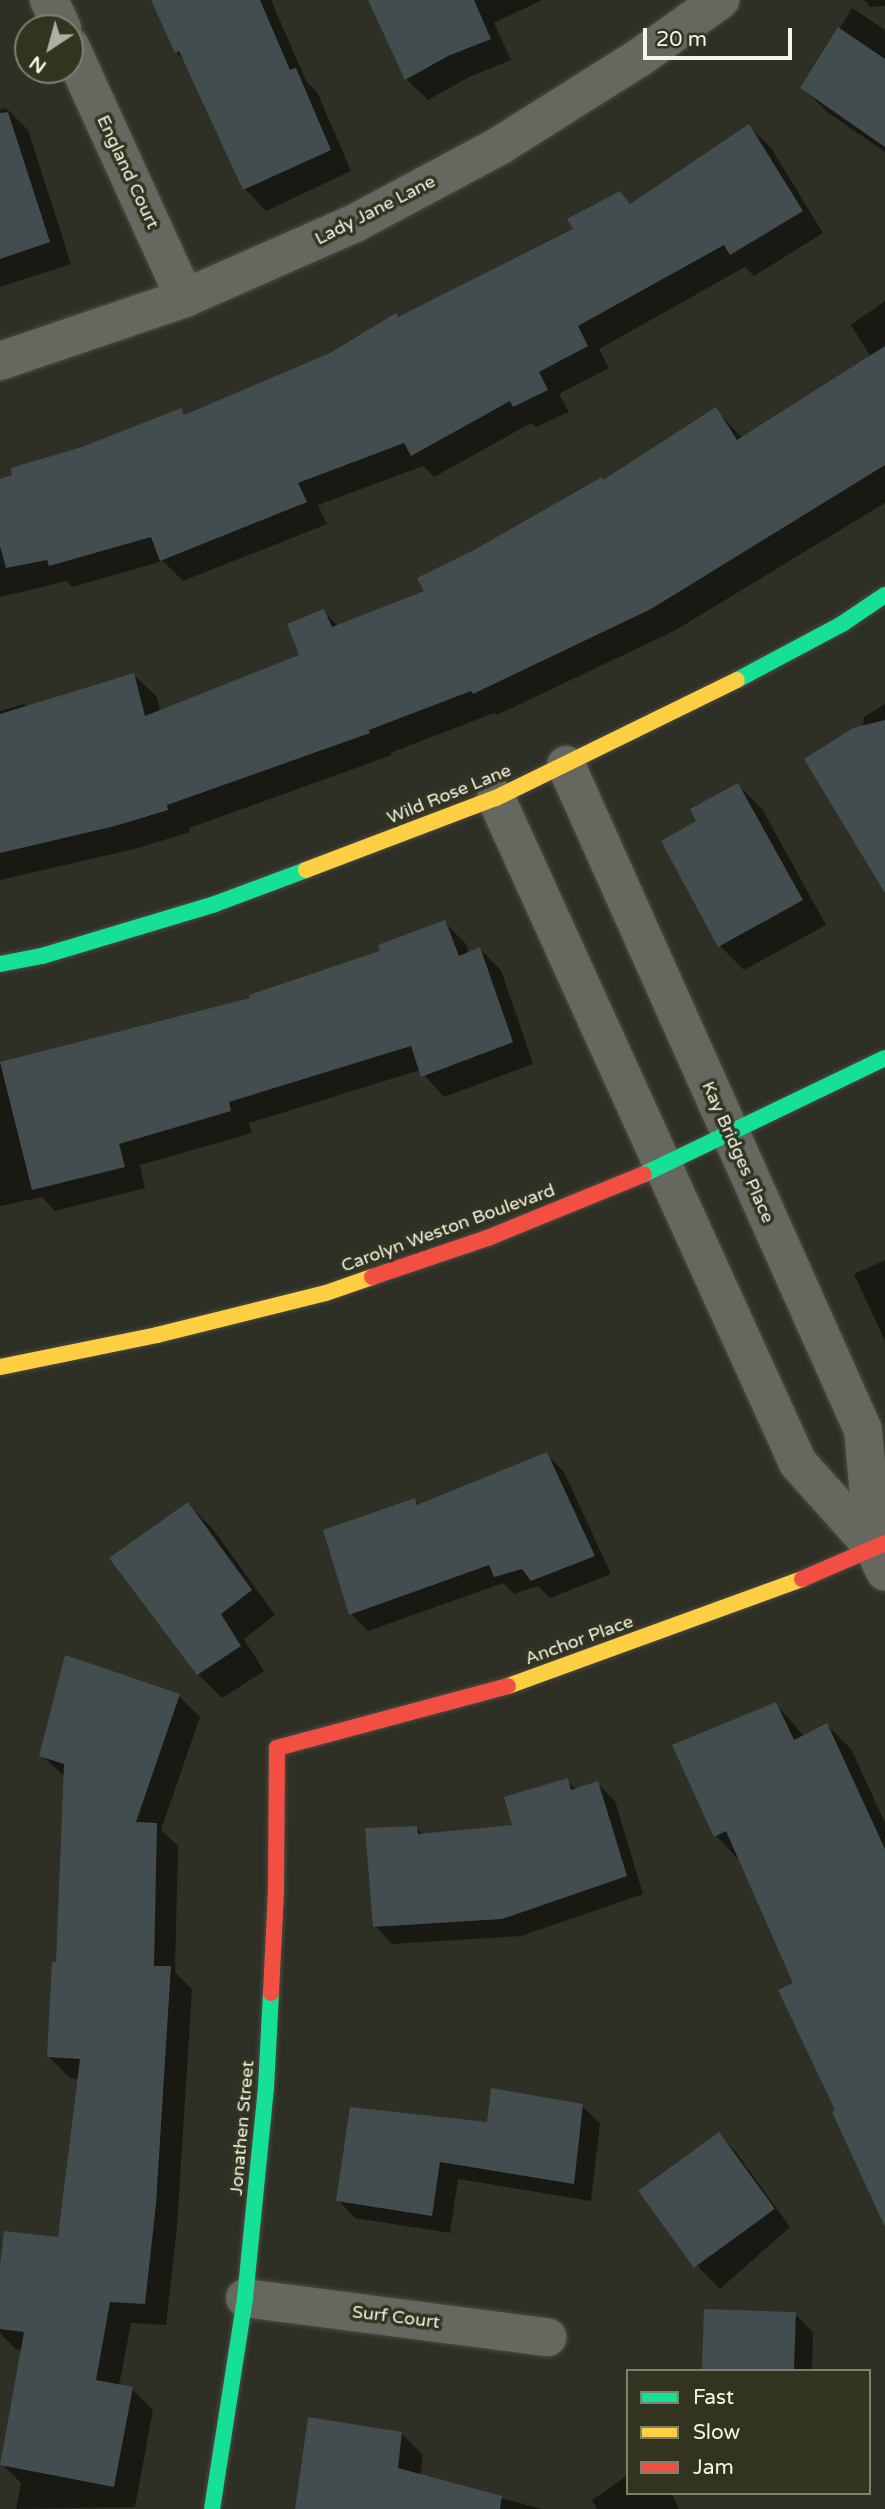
<!DOCTYPE html>
<style>
body{margin:0}
#map{position:relative;width:885px;height:2509px;overflow:hidden;background:#2e2f25;font-family:"Varela Round",sans-serif}
div>[style]{position:absolute}
.shadow>*{inset:0;background:#0007}
.building>*{inset:0;background:#434d4f;transform-origin:0 0}
.roads{filter:drop-shadow(0 0 2px #4a4b42) drop-shadow(0 0 2px #4a4b42)}
.street>*{height:38px;margin:-19px;padding:0 19px;transform-origin:19px;border-radius:19px;background:#66675f}
.fast>*{height:16px;margin:-8px;padding:0 8px;transform-origin:8px;border-radius:8px;background:#16e098}
.slow>*{height:16px;margin:-8px;padding:0 8px;transform-origin:8px;border-radius:8px;background:#ffcf43}
.jam>*{height:16px;margin:-8px;padding:0 8px;transform-origin:8px;border-radius:8px;background:#f24e42}
span{translate:-50% -50%;white-space:nowrap;text-align:center;line-height:1.15;-webkit-text-stroke:7px #323420;paint-order:stroke}
.street-label{font-size:18px;color:#f3f5e8}
.legend{position:absolute;left:626px;top:2369px;width:245px;height:126px;box-sizing:border-box;background:#323420;border:2px solid #7f8170;margin:0;padding:9px 12px;list-style:none;font-size:21px;color:#f3f5e8}
.legend li{display:flex;align-items:center;gap:14px;height:35px}
.legend b{width:35px;border:2px solid #7f8170}
.north{position:absolute;left:14px;top:14px;width:70px;height:70px;box-sizing:border-box;background:#323420;border:2px solid #7f8170;border-radius:50%;rotate:216deg;font-size:19px;font-weight:700;line-height:28px;text-align:center;color:#f3f5e8}
.north::after{content:'';display:block;margin:auto;width:24px;height:32px;background:#aeb0a4;clip-path:polygon(50% 0,100% 100%,50% 72%,0 100%)}
.scale{position:absolute;left:643px;top:28px;width:149px;height:32px;box-sizing:border-box;border:4px solid #f3f5e8;border-top:0;padding-left:9px;font-size:21px;line-height:24px;white-space:nowrap;color:#f3f5e8;-webkit-text-stroke:5px #323420;paint-order:stroke}
</style>
<div id="map">
<div class="shadow">
<i style="clip-path:polygon(166px 0,271px 0,306px 81px,317px 92px,351px 171px,266px 211px,245px 189px,186px 62px,176px 52px)"></i>
<i style="clip-path:polygon(370px 0,542px 0,494px 23px,511px 60px,469px 77px,428px 100px,406px 79px)"></i>
<i style="clip-path:polygon(864px 0,885px 0,885px 6px,870px 7px)"></i>
<i style="clip-path:polygon(852px 8px,885px 30px,885px 152px,827px 112px,803px 88px)"></i>
<i style="clip-path:polygon(6px 108px,28px 130px,71px 264px,0 287px,0 110px)"></i>
<i style="clip-path:polygon(749px 126px,771px 148px,823px 233px,754px 276px,745px 267px,599px 349px,609px 368px,559px 394px,569px 412px,536px 427px,531px 423px,434px 477px,423px 466px,318px 505px,327px 524px,183px 581px,163px 561px,72px 587px,67px 581px,0 597px,0 481px,180px 410px,186px 416px,330px 355px,396px 315px,399px 318px,575px 229px,620px 193px,632px 205px)"></i>
<i style="clip-path:polygon(885px 301px,885px 503px,674px 631px,497px 715px,494px 713px,390px 753px,392px 755px,189px 828px,190px 832px,138px 848px,0 880px,0 711px,24px 704px,28px 707px,134px 675px,157px 697px,160px 711px,302px 656px,323px 611px,339px 627px,426px 592px,716px 410px,743px 439px,871px 357px,851px 325px)"></i>
<i style="clip-path:polygon(885px 704px,885px 875px,863px 727px,864px 717px)"></i>
<i style="clip-path:polygon(738px 785px,762px 809px,826px 925px,744px 970px,720px 946px,699px 822px)"></i>
<i style="clip-path:polygon(444px 922px,466px 944px,469px 953px,480px 949px,501px 970px,533px 1064px,444px 1097px,420px 1070px,249px 1123px,252px 1133px,140px 1165px,145px 1188px,55px 1211px,42px 1197px,0 1206px,0 1064px,252px 999px,382px 952px)"></i>
<i style="clip-path:polygon(885px 1260px,885px 1341px,854px 1274px)"></i>
<i style="clip-path:polygon(546px 1454px,564px 1472px,611px 1574px,550px 1598px,538px 1586px,514px 1594px,503px 1583px,368px 1631px,351px 1614px,415px 1500px,420px 1505px)"></i>
<i style="clip-path:polygon(188px 1504px,212px 1528px,275px 1615px,244px 1639px,264px 1671px,222px 1698px,198px 1674px)"></i>
<i style="clip-path:polygon(179px 1696px,200px 1717px,161px 1830px,178px 1846px,175px 1972px,192px 1989px,177px 2227px,166px 2325px,131px 2323px,119px 2386px,132px 2389px,153px 2410px,135px 2507px,16px 2509px,21px 2483px,2px 2464px,22px 2350px,16px 2349px,0 2333px,0 2280px,59px 2239px,79px 2079px,70px 2078px,49px 2057px,58px 1964px,65px 1777px,41px 1755px)"></i>
<i style="clip-path:polygon(776px 1704px,804px 1736px,827px 1725px,851px 1749px,885px 1823px,885px 2223px,838px 2111px,795px 1984px,739px 1860px,715px 1835px)"></i>
<i style="clip-path:polygon(567px 1780px,576px 1790px,597px 1783px,615px 1801px,643px 1894px,521px 1936px,392px 1944px,375px 1926px,416px 1828px,424px 1835px,514px 1826px)"></i>
<i style="clip-path:polygon(582px 2106px,600px 2123px,591px 2201px,458px 2179px,450px 2233px,355px 2218px,338px 2200px,488px 2124px)"></i>
<i style="clip-path:polygon(719px 2135px,736px 2152px,790px 2227px,720px 2289px,702px 2271px,644px 2196px)"></i>
<i style="clip-path:polygon(795px 2314px,813px 2332px,812px 2371px,706px 2371px)"></i>
<i style="clip-path:polygon(402px 2434px,423px 2455px,420px 2476px,542px 2509px,300px 2509px)"></i>
<i style="clip-path:polygon(628px 2475px,628px 2493px,672px 2493px,679px 2509px,597px 2509px,592px 2500px)"></i>
</div>
<div class="building">
<i style="clip-path:polygon(151px 0,260px 0,290px 70px,296px 68px,331px 150px,243px 190px,179px 51px,175px 53px)"></i>
<i style="clip-path:polygon(368px 0,474px 0,491px 39px,448px 56px,405px 80px)"></i>
<i style="clip-path:polygon(838px 27px,885px 59px,885px 147px,800px 88px)"></i>
<i style="clip-path:polygon(8px 112px,50px 242px,0 259px,0 113px)"></i>
<i style="clip-path:polygon(749px 124px,803px 211px,730px 255px,724px 245px,578px 326px,588px 346px,539px 372px,548px 390px,513px 407px,510px 401px,411px 456px,404px 443px,298px 483px,307px 502px,160px 561px,151px 537px,49px 566px,47px 560px,6px 568px,0 546px,0 479px,12px 475px,11px 468px,82px 447px,181px 408px,184px 415px,330px 353px,396px 313px,398px 317px,573px 229px,567px 219px,620px 191px,630px 204px)"></i>
<i style="clip-path:polygon(885px 346px,885px 465px,651px 609px,473px 694px,471px 691px,369px 730px,370px 733px,167px 805px,168px 810px,115px 826px,0 853px,0 714px,134px 673px,145px 716px,299px 655px,287px 624px,324px 609px,332px 627px,424px 591px,417px 578px,474px 550px,602px 477px,603px 480px,716px 407px,737px 440px)"></i>
<i style="clip-path:polygon(885px 720px,885px 893px,804px 759px,853px 728px)"></i>
<i style="clip-path:polygon(738px 783px,803px 900px,718px 947px,661px 841px,696px 821px,690px 809px)"></i>
<i style="clip-path:polygon(445px 920px,459px 956px,480px 947px,513px 1042px,421px 1077px,411px 1046px,229px 1102px,231px 1111px,119px 1144px,125px 1167px,32px 1190px,0 1062px,250px 998px,249px 995px,380px 951px,378px 945px)"></i>
<i style="clip-path:polygon(547px 1452px,595px 1556px,531px 1581px,522px 1569px,494px 1577px,489px 1565px,349px 1615px,323px 1530px,415px 1498px,417px 1505px)"></i>
<i style="clip-path:polygon(188px 1502px,252px 1590px,221px 1614px,241px 1646px,197px 1675px,109px 1558px)"></i>
<i style="clip-path:polygon(65px 1655px,180px 1694px,136px 1822px,157px 1823px,154px 1966px,171px 1966px,156px 2204px,145px 2304px,110px 2302px,96px 2380px,133px 2387px,114px 2487px,0 2465px,24px 2332px,0 2329px,0 2265px,4px 2231px,58px 2237px,80px 2059px,47px 2057px,52px 1962px,56px 1962px,64px 1764px,39px 1756px)"></i>
<i style="clip-path:polygon(776px 1702px,794px 1740px,827px 1723px,885px 1849px,885px 2227px,832px 2112px,835px 2110px,778px 1990px,793px 1983px,726px 1831px,714px 1837px,672px 1745px)"></i>
<i style="clip-path:polygon(568px 1778px,571px 1790px,598px 1781px,627px 1876px,502px 1919px,373px 1927px,365px 1828px,417px 1826px,418px 1834px,512px 1825px,504px 1797px)"></i>
<i style="clip-path:polygon(491px 2088px,583px 2104px,574px 2184px,440px 2162px,432px 2216px,336px 2201px,350px 2107px,487px 2122px)"></i>
<i style="left:719px;top:2132px;width:95px;height:100px;rotate:54deg"></i>
<i style="left:704px;top:2309px;width:92px;height:62px;rotate:2deg"></i>
<i style="clip-path:polygon(308px 2417px,402px 2432px,398px 2468px,502px 2496px,500px 2509px,295px 2509px)"></i>
</div>
<div class="roads">
<div class="street">
<i style="left:49px;top:0;width:31px;rotate:65deg"></i>
<i style="left:70px;top:46px;width:277px;rotate:65.5deg"></i>
<i style="left:0;top:361px;width:195px;rotate:-18.8deg"></i>
<i style="left:185px;top:298px;width:186px;rotate:-23.8deg"></i>
<i style="left:355px;top:223px;width:163px;rotate:-28.1deg"></i>
<i style="left:499px;top:146px;width:165px;rotate:-32.2deg"></i>
<i style="left:639px;top:58px;width:100px;rotate:-35.6deg"></i>
<i style="left:566px;top:765px;width:728px;rotate:65.93deg"></i>
<i style="left:863px;top:1430px;width:119px;rotate:84.7deg"></i>
<i style="left:496px;top:798px;width:730px;rotate:65.58deg"></i>
<i style="left:798px;top:1463px;width:114px;rotate:48.2deg"></i>
<i style="left:874px;top:1548px;width:26px;rotate:65deg"></i>
<i style="left:245px;top:2298px;width:305px;rotate:7.4deg"></i>
</div>
<div class="fast">
<i style="left:737px;top:680px;width:119px;rotate:-28.1deg"></i>
<i style="left:842px;top:624px;width:52px;rotate:-34deg"></i>
<i style="left:0;top:964px;width:43px;rotate:-10.8deg"></i>
<i style="left:42px;top:956px;width:181px;rotate:-16.7deg"></i>
<i style="left:215px;top:904px;width:97px;rotate:-20.5deg"></i>
<i style="left:644px;top:1174px;width:267px;rotate:-25.7deg"></i>
<i style="left:212px;top:2509px;width:214px;rotate:-81.1deg"></i>
<i style="left:245px;top:2298px;width:211px;rotate:-84.3deg"></i>
<i style="left:266px;top:2088px;width:95px;rotate:-87deg"></i>
</div>
<div class="slow">
<i style="left:306px;top:870px;width:203px;rotate:-20.8deg"></i>
<i style="left:496px;top:798px;width:268px;rotate:-26.1deg"></i>
<i style="left:0;top:1367px;width:160px;rotate:-11.5deg"></i>
<i style="left:157px;top:1335px;width:174px;rotate:-14deg"></i>
<i style="left:326px;top:1293px;width:49px;rotate:-19.2deg"></i>
<i style="left:508px;top:1686px;width:313px;rotate:-20deg"></i>
</div>
<div class="jam">
<i style="left:372px;top:1277px;width:125px;rotate:-18.7deg"></i>
<i style="left:490px;top:1237px;width:166px;rotate:-22.2deg"></i>
<i style="left:802px;top:1579px;width:90px;rotate:-23.4deg"></i>
<i style="left:271px;top:1993px;width:102px;rotate:-87.2deg"></i>
<i style="left:276px;top:1891px;width:143px;rotate:-89.6deg"></i>
<i style="left:277px;top:1748px;width:239px;rotate:-15deg"></i>
</div>
</div>
<div class="street-label">
<span style="left:128px;top:172px;rotate:65deg">England Court</span>
<span style="left:375px;top:210px;rotate:-27deg">Lady Jane Lane</span>
<span style="left:449px;top:794px;rotate:-22deg">Wild Rose Lane</span>
<span style="left:738px;top:1152px;rotate:66deg">Kay Bridges Place</span>
<span style="left:448px;top:1228px;rotate:-20deg">Carolyn Weston Boulevard</span>
<span style="left:579px;top:1640px;rotate:-20deg">Anchor Place</span>
<span style="left:242px;top:2128px;rotate:-85deg">Jonathen Street</span>
<span style="left:396px;top:2317px;rotate:7deg">Surf Court</span>
</div>
<ul class="legend">
<li><b style="height:9px;background:#16e098"></b>Fast</li>
<li><b style="height:9px;background:#ffcf43"></b>Slow</li>
<li><b style="height:9px;background:#f24e42"></b>Jam</li>
</ul>
<div class="north">N</div>
<div class="scale">20 m</div>
</div>
